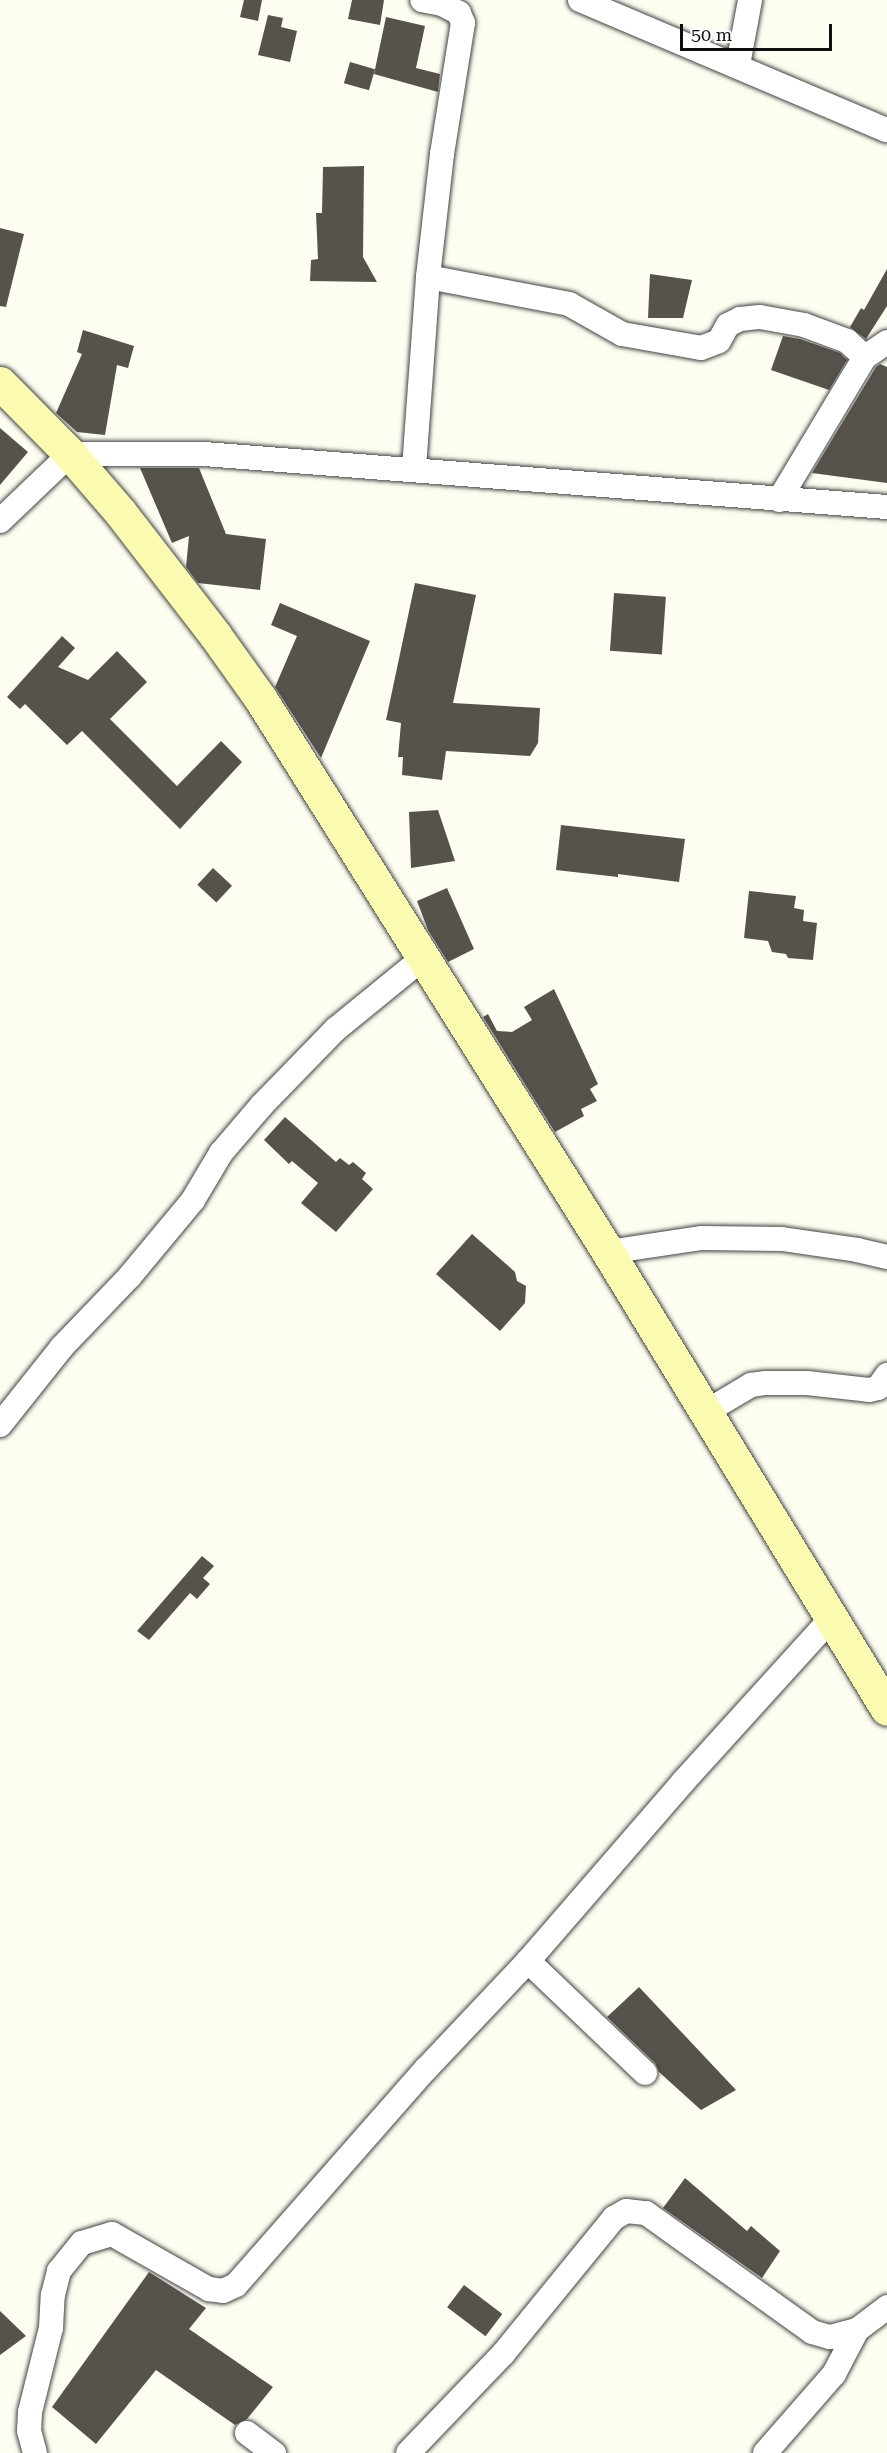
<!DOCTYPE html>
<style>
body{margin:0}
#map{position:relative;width:887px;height:2453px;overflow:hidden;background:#fefdf2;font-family:"Roboto Serif",serif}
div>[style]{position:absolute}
.building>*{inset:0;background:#57524c;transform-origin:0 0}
.roads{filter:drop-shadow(0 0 2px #424242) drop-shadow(0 0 2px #424242)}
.street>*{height:24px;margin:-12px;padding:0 12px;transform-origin:12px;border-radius:12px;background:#fff}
.secondary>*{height:33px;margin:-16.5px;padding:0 16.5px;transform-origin:16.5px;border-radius:16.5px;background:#fafab1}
span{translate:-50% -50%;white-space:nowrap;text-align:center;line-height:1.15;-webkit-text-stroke:6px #fff;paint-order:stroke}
.scale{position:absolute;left:680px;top:24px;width:152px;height:27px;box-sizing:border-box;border:3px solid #0f0f0f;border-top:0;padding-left:8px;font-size:18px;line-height:21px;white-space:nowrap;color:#0f0f0f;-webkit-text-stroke:4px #fff;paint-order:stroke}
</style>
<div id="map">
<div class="building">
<i style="clip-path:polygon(244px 0,262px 0,258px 21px,240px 17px)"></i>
<i style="clip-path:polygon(352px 0,384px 0,380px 25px,348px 19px)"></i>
<i style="clip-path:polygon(268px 15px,283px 18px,281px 27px,297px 31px,290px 62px,258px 55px)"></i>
<i style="clip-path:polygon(386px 17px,425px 26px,416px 68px,440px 74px,438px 92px,374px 74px)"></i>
<i style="left:350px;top:62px;width:26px;height:22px;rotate:16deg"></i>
<i style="clip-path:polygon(364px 166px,363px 257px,377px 282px,310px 281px,311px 260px,318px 259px,316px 213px,322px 213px,323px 167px)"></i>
<i style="clip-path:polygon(0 228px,24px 234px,6px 307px,0 306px)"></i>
<i style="clip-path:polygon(887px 269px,887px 306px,866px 339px,850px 327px,861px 308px,864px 310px)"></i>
<i style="clip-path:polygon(650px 274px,692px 280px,683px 318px,648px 318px)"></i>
<i style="clip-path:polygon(83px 330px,134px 346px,128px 368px,117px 365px,105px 435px,77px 432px,56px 413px,82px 354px,77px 352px)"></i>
<i style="clip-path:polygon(783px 336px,800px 339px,840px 353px,847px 360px,829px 390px,771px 370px)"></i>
<i style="clip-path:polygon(880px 364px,887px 367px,887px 483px,812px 473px,876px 367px)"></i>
<i style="clip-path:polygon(0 428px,28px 452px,0 485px)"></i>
<i style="clip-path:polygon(140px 468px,199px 468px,226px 534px,266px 539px,260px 590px,198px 583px,186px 567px,189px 536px,172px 543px)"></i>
<i style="clip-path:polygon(415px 583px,476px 595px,453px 703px,540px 708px,538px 743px,530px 756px,446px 751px,442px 780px,402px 775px,403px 757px,398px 757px,401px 723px,386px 720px)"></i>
<i style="left:614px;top:593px;width:52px;height:58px;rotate:4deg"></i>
<i style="clip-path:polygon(280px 603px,370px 641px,321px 758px,275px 687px,297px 636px,271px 625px)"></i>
<i style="clip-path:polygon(62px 636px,75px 648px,58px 667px,88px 680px,117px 651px,147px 682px,110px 719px,177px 786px,221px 741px,242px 762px,180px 829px,82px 731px,67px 745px,25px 704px,20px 709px,7px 697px)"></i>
<i style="clip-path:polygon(438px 810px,455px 861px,411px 868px,409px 812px)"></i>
<i style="clip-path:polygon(561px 825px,685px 839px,679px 882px,618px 874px,618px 877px,556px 870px)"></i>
<i style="left:213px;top:868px;width:26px;height:23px;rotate:43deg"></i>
<i style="clip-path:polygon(447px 888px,474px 949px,448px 962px,428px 930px,417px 901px)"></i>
<i style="clip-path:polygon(749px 891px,796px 896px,794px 908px,804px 910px,803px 921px,817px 923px,813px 960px,788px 958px,786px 954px,772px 952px,768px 941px,744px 938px)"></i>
<i style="clip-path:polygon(554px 989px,598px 1084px,590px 1089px,597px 1101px,581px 1109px,584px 1116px,555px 1132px,483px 1017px,488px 1014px,497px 1031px,512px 1032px,532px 1020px,524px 1007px)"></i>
<i style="clip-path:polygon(285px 1117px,336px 1162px,340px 1158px,349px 1165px,353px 1162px,366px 1173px,362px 1179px,373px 1189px,336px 1232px,301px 1203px,318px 1183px,292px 1161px,289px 1164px,264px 1140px)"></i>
<i style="clip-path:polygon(472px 1234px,515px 1272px,517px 1281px,526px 1286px,525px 1303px,500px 1331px,436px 1274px)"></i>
<i style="clip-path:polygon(202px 1556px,214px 1566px,203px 1578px,210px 1584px,197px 1599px,190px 1593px,149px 1640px,137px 1631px)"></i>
<i style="clip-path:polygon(639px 1987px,736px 2090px,701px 2110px,659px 2072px,655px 2063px,607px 2017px)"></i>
<i style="clip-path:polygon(685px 2178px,747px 2231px,751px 2226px,780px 2251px,762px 2278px,663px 2208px)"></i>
<i style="clip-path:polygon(149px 2272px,206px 2308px,189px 2329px,273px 2387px,247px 2419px,235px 2425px,156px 2370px,96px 2444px,52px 2407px)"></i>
<i style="left:464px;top:2285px;width:48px;height:28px;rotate:37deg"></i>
<i style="clip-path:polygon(0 2311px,26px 2336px,0 2355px)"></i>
</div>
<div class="roads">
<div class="street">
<i style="left:580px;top:0;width:333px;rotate:23deg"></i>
<i style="left:738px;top:65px;width:66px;rotate:-79.5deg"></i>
<i style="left:428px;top:277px;width:144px;rotate:10.8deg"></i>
<i style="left:569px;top:304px;width:61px;rotate:29.5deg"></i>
<i style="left:622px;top:334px;width:80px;rotate:10deg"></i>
<i style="left:701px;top:348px;width:19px;rotate:-21deg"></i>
<i style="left:719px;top:341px;width:18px;rotate:-61deg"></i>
<i style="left:728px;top:325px;width:13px;rotate:-27deg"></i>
<i style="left:740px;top:319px;width:20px;rotate:-6deg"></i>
<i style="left:760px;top:317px;width:45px;rotate:10.3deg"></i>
<i style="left:804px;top:325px;width:46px;rotate:20.4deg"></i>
<i style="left:847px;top:341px;width:24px;rotate:42deg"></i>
<i style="left:414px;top:468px;width:192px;rotate:-85.8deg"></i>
<i style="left:428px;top:277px;width:124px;rotate:-83.5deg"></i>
<i style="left:442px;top:154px;width:133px;rotate:-80.9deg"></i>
<i style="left:463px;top:23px;width:11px;rotate:-112deg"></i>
<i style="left:459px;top:13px;width:19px;rotate:-152deg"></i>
<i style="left:442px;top:4px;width:20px;rotate:-169deg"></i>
<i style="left:779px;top:500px;width:167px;rotate:-59deg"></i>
<i style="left:865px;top:357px;width:27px;rotate:-34deg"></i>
<i style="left:0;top:521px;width:97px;rotate:-43.7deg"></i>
<i style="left:70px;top:454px;width:134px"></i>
<i style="left:204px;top:454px;width:685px;rotate:4.44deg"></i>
<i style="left:608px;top:1252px;width:95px;rotate:-8.5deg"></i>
<i style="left:702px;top:1238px;width:80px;rotate:0.7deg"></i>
<i style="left:782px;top:1239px;width:76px;rotate:8.3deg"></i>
<i style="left:857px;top:1250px;width:31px;rotate:13deg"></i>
<i style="left:704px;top:1413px;width:55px;rotate:-30.8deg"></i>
<i style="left:751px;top:1385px;width:15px;rotate:-8deg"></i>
<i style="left:766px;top:1383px;width:41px"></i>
<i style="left:807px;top:1383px;width:62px;rotate:6.4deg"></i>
<i style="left:869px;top:1390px;width:9px;rotate:-13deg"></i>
<i style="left:878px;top:1388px;width:16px;rotate:-55deg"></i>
<i style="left:0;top:1425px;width:100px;rotate:-51.5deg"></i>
<i style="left:62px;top:1347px;width:98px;rotate:-46.2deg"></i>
<i style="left:130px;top:1276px;width:99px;rotate:-50.3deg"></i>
<i style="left:193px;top:1200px;width:55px;rotate:-59.2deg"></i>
<i style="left:221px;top:1153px;width:63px;rotate:-49.5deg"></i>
<i style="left:262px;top:1105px;width:106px;rotate:-45.8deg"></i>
<i style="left:336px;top:1029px;width:112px;rotate:-39.2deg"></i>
<i style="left:528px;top:1961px;width:162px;rotate:43.7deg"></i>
<i style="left:247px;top:2433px;width:34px;rotate:37deg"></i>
<i style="left:35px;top:2453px;width:23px;rotate:-105deg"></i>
<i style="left:29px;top:2431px;width:19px;rotate:-87deg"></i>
<i style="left:30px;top:2412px;width:87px;rotate:-76deg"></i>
<i style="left:51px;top:2328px;width:33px;rotate:-87deg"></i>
<i style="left:53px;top:2295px;width:25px;rotate:-76deg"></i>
<i style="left:59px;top:2271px;width:36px;rotate:-51deg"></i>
<i style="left:82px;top:2243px;width:31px;rotate:-17deg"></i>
<i style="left:112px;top:2234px;width:112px;rotate:29.6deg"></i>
<i style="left:209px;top:2289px;width:14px;rotate:8deg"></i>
<i style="left:223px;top:2291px;width:14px;rotate:-25deg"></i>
<i style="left:236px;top:2285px;width:288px;rotate:-48.7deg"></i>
<i style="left:426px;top:2069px;width:149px;rotate:-46.6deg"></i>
<i style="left:528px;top:1961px;width:237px;rotate:-49.1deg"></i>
<i style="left:683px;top:1782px;width:220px;rotate:-47.8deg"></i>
<i style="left:408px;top:2453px;width:137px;rotate:-46.2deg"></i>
<i style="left:503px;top:2354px;width:176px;rotate:-50.8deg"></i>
<i style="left:614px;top:2218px;width:14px;rotate:-30deg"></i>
<i style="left:626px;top:2211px;width:20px;rotate:6deg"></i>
<i style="left:646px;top:2213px;width:204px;rotate:35.6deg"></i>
<i style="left:812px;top:2332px;width:19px;rotate:16deg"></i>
<i style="left:830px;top:2337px;width:28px;rotate:-15deg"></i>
<i style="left:765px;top:2453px;width:105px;rotate:-48.9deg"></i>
<i style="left:834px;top:2374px;width:50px;rotate:-62.4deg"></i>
<i style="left:857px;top:2330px;width:38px;rotate:-37deg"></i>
</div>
<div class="secondary">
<i style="left:0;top:383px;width:100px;rotate:45.4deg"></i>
<i style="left:70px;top:454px;width:77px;rotate:49.2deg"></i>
<i style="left:120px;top:512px;width:155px;rotate:52.3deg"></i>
<i style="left:215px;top:635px;width:77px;rotate:54.5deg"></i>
<i style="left:260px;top:698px;width:654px;rotate:57.86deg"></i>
<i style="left:608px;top:1252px;width:535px;rotate:58.6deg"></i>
</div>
</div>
<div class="scale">50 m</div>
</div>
